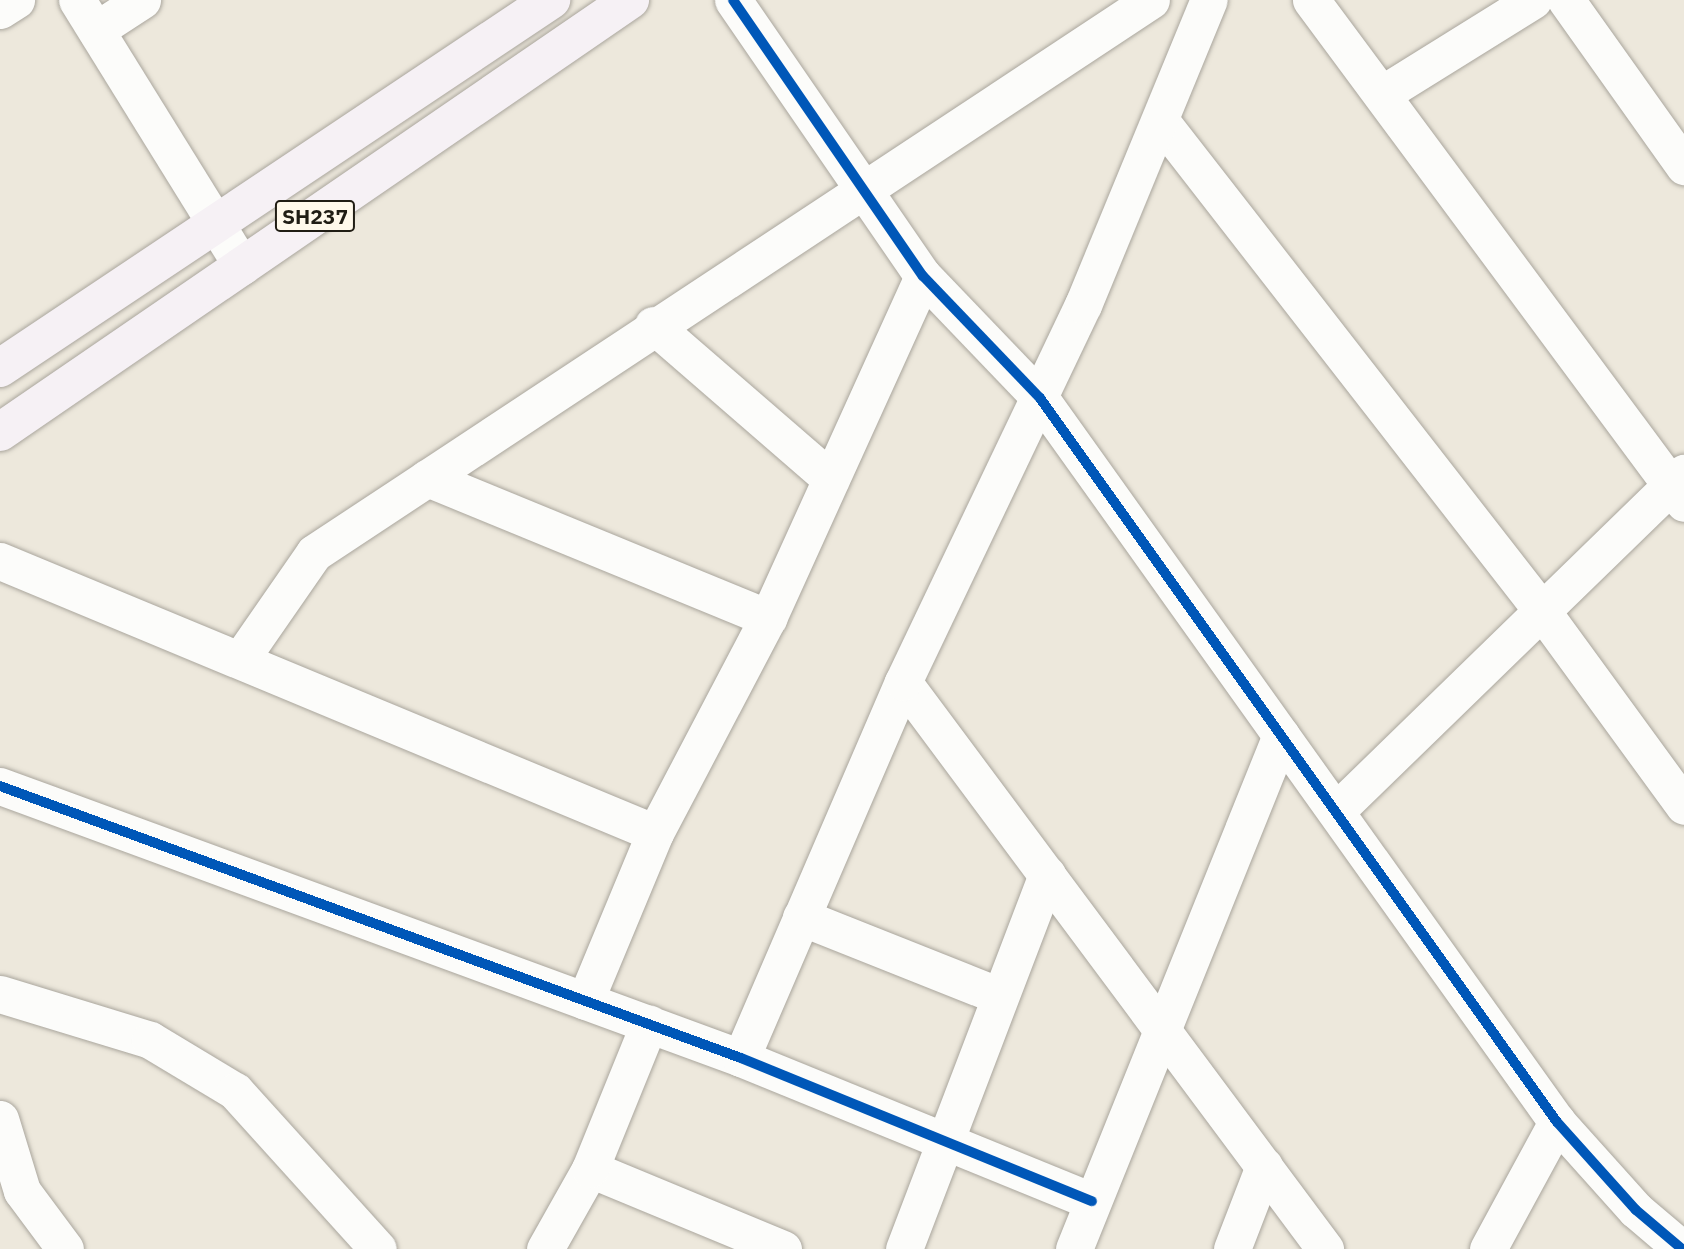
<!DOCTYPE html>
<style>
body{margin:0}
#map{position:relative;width:1684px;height:1249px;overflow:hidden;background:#ede8dc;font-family:"IBM Plex Sans",sans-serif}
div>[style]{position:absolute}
.roads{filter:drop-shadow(0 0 2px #aaa69d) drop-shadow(0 0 2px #aaa69d)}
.minor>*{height:37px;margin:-18.5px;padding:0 18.5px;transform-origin:18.5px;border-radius:18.5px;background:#fcfcfa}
.major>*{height:38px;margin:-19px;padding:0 19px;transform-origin:19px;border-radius:19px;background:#f6f1f5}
.cycleway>*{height:10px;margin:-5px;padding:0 5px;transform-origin:5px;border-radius:5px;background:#0057b8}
span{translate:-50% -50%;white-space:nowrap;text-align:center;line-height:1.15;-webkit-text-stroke:6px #fff9eb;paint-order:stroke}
.shield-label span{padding:2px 5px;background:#fff9eb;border:2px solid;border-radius:5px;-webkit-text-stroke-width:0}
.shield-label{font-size:21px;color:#201d14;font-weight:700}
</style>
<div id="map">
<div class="roads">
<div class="minor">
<i style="left:77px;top:0;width:313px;rotate:58.2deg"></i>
<i style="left:733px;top:0;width:335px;rotate:55.5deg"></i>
<i style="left:923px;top:276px;width:169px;rotate:46.2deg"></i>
<i style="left:1040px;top:398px;width:890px;rotate:54.47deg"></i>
<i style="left:1557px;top:1122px;width:118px;rotate:48.1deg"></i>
<i style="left:1636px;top:1210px;width:60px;rotate:40.3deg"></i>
<i style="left:1311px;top:0;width:626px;rotate:53.44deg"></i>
<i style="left:1566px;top:0;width:204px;rotate:54.6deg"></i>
<i style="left:0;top:10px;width:19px;rotate:-32deg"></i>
<i style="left:96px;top:30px;width:55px;rotate:-33.1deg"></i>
<i style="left:1382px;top:94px;width:178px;rotate:-31.9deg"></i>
<i style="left:1160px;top:120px;width:617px;rotate:52.11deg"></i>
<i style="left:1539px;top:607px;width:246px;rotate:53.9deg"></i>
<i style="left:653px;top:325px;width:235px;rotate:40.9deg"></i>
<i style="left:427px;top:478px;width:369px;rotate:22.3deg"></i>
<i style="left:0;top:561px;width:709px;rotate:22.55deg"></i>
<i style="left:242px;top:657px;width:126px;rotate:-55.3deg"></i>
<i style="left:314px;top:553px;width:1003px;rotate:-33.45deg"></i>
<i style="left:903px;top:682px;width:707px;rotate:53.34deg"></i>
<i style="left:0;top:786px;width:789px;rotate:20.16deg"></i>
<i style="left:741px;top:1058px;width:379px;rotate:22.2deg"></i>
<i style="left:1336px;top:811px;width:485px;rotate:-44.2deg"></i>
<i style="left:801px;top:917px;width:214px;rotate:21.7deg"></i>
<i style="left:0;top:994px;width:157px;rotate:17deg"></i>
<i style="left:150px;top:1040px;width:99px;rotate:31deg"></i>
<i style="left:235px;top:1091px;width:213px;rotate:47.9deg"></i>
<i style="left:585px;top:1001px;width:182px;rotate:-67.4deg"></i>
<i style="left:655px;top:833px;width:243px;rotate:-62.3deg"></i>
<i style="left:768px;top:618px;width:375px;rotate:-65.6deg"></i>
<i style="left:741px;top:1058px;width:409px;rotate:-66.7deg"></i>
<i style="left:903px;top:682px;width:418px;rotate:-64.5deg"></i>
<i style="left:1083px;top:305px;width:330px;rotate:-67.6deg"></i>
<i style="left:0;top:1119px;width:75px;rotate:73deg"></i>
<i style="left:22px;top:1191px;width:72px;rotate:53.4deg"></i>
<i style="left:590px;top:1169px;width:209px;rotate:22.5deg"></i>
<i style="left:545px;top:1249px;width:92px;rotate:-60.6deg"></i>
<i style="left:590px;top:1169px;width:157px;rotate:-67.9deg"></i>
<i style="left:904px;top:1249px;width:401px;rotate:-69.1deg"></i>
<i style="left:1074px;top:1249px;width:554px;rotate:-68.06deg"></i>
<i style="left:1232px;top:1249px;width:89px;rotate:-68.9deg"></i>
<i style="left:1488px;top:1249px;width:145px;rotate:-61.5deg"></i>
</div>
<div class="major">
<i style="left:0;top:368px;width:663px;rotate:-33.74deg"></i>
<i style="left:0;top:432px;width:764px;rotate:-34.44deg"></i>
</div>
</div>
<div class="cycleway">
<i style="left:733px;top:0;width:335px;rotate:55.5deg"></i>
<i style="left:923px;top:276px;width:169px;rotate:46.2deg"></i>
<i style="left:1040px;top:398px;width:890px;rotate:54.47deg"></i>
<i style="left:1557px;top:1122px;width:118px;rotate:48.1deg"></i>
<i style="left:1636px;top:1210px;width:60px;rotate:40.3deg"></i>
<i style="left:0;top:786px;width:789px;rotate:20.16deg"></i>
<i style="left:741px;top:1058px;width:379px;rotate:22.2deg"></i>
</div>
<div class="shield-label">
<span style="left:315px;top:216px">SH237</span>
</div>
</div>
